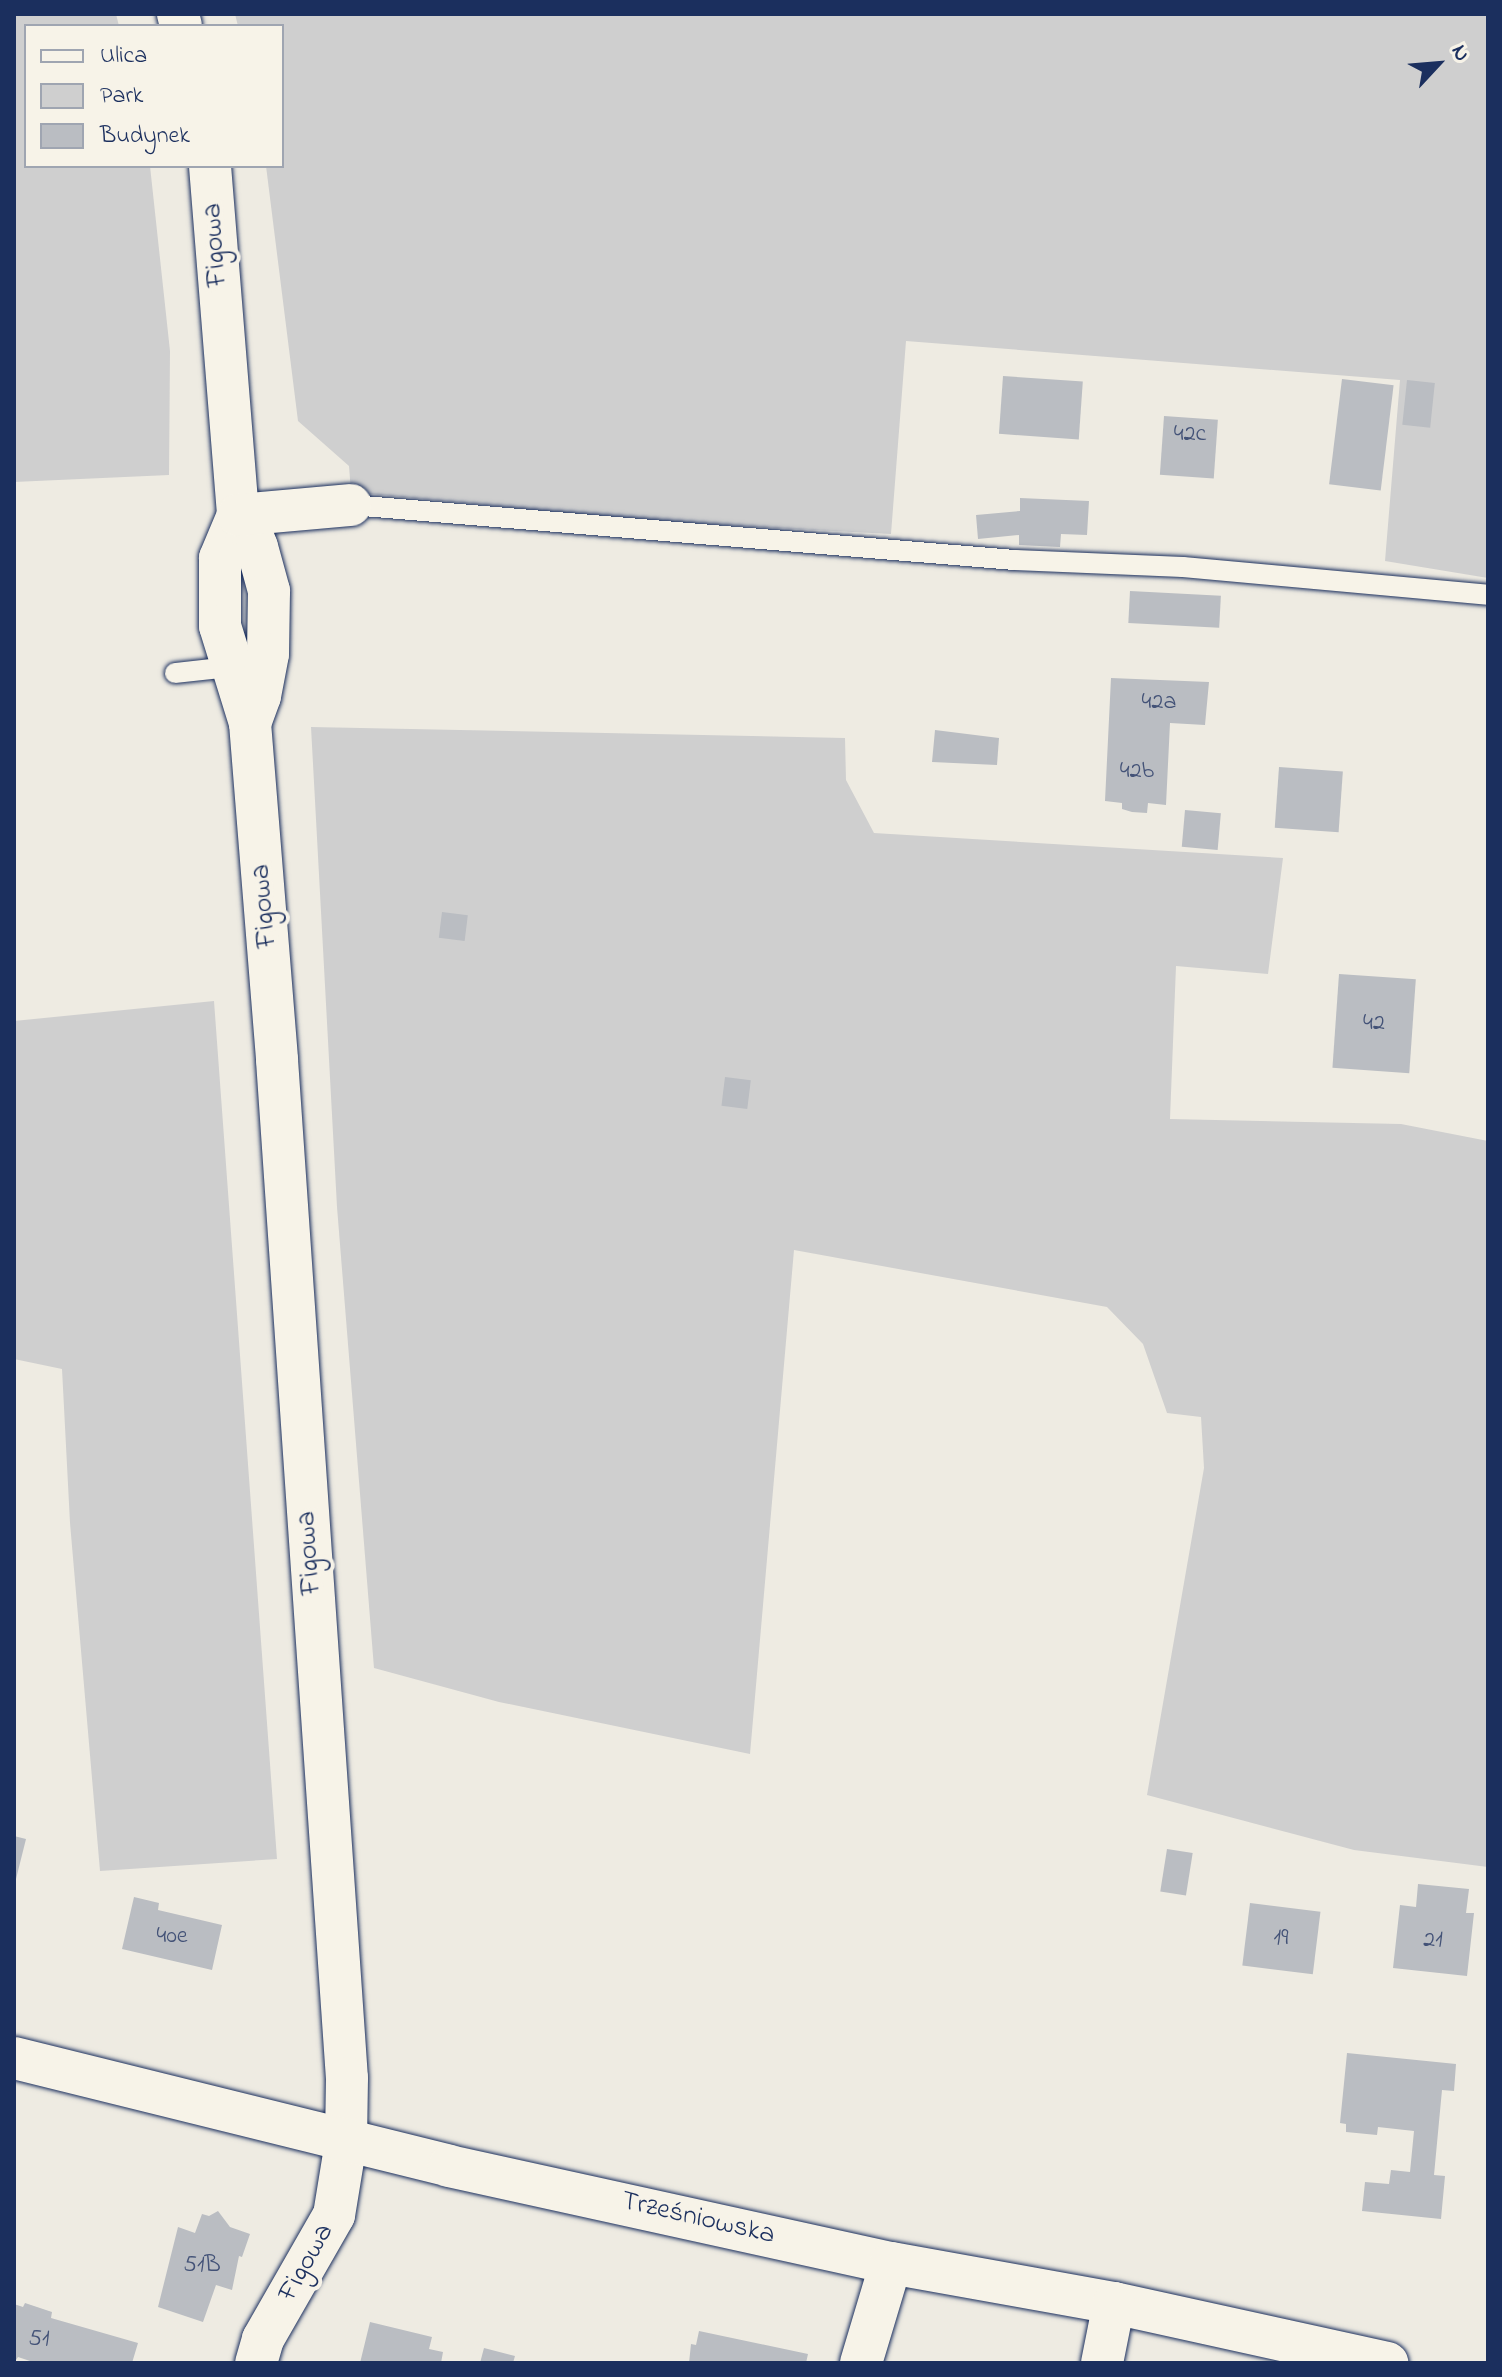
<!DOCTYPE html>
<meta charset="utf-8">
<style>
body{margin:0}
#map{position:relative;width:1502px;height:2377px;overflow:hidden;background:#eeebe2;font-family:"Indie Flower",sans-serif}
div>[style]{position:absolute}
.green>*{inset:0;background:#cfcfcf}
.building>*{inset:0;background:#babdc2;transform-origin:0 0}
.roads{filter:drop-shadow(0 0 2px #1b2f5e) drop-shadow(0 0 2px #1b2f5e)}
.lane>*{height:20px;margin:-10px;padding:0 10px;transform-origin:10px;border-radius:10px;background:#f7f3e8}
.street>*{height:42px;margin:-21px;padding:0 21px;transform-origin:21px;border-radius:21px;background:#f7f3e8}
span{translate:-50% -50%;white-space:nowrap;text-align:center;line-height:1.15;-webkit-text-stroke:8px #f7f3e8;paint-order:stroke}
.number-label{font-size:24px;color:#435277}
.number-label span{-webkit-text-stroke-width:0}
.street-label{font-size:28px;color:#1b2f5e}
.frame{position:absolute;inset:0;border:16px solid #1b2f5e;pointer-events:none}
.legend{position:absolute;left:24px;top:24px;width:260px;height:144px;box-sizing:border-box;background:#f7f3e8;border:2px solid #9fa5b1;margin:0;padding:10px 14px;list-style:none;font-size:24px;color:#1b2f5e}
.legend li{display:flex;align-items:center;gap:16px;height:40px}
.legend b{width:40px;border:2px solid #9fa5b1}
.north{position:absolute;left:1398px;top:24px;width:80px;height:80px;-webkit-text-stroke:6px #f7f3e8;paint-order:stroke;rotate:64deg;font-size:22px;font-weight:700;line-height:32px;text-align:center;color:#1b2f5e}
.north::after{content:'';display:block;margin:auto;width:28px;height:36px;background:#1b2f5e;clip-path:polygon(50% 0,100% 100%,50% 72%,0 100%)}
</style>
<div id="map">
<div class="green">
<i style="clip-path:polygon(14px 14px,116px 14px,119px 26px,26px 26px,26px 166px,150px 166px,170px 351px,169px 475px,14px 482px)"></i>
<i style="clip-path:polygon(235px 14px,1488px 14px,1488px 578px,1385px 561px,1400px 380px,906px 341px,891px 534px,647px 521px,351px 492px,349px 466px,298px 421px,266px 166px,282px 166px,282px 26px,238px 26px)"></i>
<i style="clip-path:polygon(311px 727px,845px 738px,846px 780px,874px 833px,1283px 858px,1268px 974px,1176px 966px,1170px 1119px,1401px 1124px,1488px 1141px,1488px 1867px,1354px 1850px,1147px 1795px,1204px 1468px,1201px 1417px,1167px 1413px,1143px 1344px,1107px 1307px,794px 1250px,750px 1754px,499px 1702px,374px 1668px,337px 1207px)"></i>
<i style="clip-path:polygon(214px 1001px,277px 1859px,100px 1871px,70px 1523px,62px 1369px,14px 1359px,14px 1021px)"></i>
</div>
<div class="building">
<i style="left:1003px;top:376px;width:80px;height:58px;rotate:4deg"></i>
<i style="left:1342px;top:379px;width:52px;height:106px;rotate:7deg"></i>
<i style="left:1407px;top:380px;width:28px;height:45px;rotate:6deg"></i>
<i style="left:1164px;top:416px;width:54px;height:59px;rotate:4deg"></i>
<i style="clip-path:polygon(1020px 498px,1089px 501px,1087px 535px,1061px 534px,1060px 547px,1019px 545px,1019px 535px,978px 539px,976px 515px,1020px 511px)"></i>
<i style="left:1130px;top:591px;width:91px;height:32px;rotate:3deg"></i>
<i style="clip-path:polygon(1111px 678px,1209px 682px,1205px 725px,1170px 723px,1166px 805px,1148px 803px,1147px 813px,1132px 812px,1122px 809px,1122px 803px,1105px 801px)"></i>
<i style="clip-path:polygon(935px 730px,999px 738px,997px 765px,932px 762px)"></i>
<i style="left:1279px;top:767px;width:64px;height:61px;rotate:4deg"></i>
<i style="left:1185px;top:810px;width:36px;height:37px;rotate:5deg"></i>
<i style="left:442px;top:912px;width:26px;height:26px;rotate:7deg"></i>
<i style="left:1339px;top:974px;width:77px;height:94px;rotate:4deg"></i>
<i style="left:725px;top:1077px;width:26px;height:29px;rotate:7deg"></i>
<i style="clip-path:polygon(14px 1836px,26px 1839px,15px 1883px,14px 1883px)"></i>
<i style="left:1167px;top:1849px;width:26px;height:43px;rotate:9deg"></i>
<i style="clip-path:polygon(1418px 1884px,1469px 1889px,1466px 1913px,1474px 1913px,1467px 1976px,1393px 1968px,1400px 1905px,1416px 1907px)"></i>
<i style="clip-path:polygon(134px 1897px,159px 1903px,158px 1910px,222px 1925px,212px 1970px,122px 1949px)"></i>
<i style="left:1250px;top:1903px;width:71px;height:63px;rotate:7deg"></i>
<i style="clip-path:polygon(1347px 2053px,1456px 2064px,1454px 2091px,1442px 2090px,1434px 2175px,1445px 2176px,1441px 2219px,1362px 2211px,1365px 2182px,1389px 2184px,1391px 2170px,1410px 2172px,1414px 2131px,1378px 2127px,1377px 2135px,1346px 2132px,1346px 2124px,1340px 2123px)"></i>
<i style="clip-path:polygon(218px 2211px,230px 2227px,250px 2234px,242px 2257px,239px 2256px,232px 2290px,216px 2285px,203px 2322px,158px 2307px,178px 2227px,195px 2233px,202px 2214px,209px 2216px)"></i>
<i style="clip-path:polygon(25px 2303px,52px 2312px,51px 2318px,138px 2343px,132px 2363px,36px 2363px,18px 2357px,14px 2363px,14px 2304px,23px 2307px)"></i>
<i style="clip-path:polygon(370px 2322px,432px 2337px,429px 2349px,443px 2352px,441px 2363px,360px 2363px)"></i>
<i style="clip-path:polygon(699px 2331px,808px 2354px,806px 2363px,689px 2363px,691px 2344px,696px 2345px)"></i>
<i style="clip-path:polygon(484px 2348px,515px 2356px,513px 2363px,480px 2363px)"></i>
</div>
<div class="roads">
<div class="lane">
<i style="left:351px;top:505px;width:666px;rotate:4.74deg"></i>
<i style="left:1015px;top:560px;width:168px;rotate:2.4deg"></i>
<i style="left:1183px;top:567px;width:306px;rotate:5.2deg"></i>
<i style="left:175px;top:673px;width:63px;rotate:-6.3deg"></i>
</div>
<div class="street">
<i style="left:178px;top:14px;width:12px;rotate:76deg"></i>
<i style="left:210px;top:166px;width:350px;rotate:85.4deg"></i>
<i style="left:238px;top:515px;width:47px;rotate:112.7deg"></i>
<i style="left:220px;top:558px;width:68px;rotate:90deg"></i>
<i style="left:220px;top:626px;width:102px;rotate:72.8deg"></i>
<i style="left:250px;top:723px;width:338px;rotate:85.4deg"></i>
<i style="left:277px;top:1060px;width:1020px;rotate:86.07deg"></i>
<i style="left:347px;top:2078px;width:64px;rotate:90.9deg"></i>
<i style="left:346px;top:2142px;width:74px;rotate:99.3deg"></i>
<i style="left:334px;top:2215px;width:143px;rotate:119.8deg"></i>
<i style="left:263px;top:2339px;width:25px;rotate:106deg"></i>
<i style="left:238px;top:515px;width:18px;rotate:49deg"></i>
<i style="left:250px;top:529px;width:19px;rotate:69deg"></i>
<i style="left:257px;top:547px;width:46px;rotate:74.7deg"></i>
<i style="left:269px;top:591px;width:63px;rotate:90.9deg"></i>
<i style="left:268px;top:654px;width:43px;rotate:100.8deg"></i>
<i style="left:260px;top:696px;width:29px;rotate:110deg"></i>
<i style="left:238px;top:515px;width:113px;rotate:-5.1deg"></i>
<i style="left:14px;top:2058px;width:448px;rotate:13.9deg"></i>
<i style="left:449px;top:2166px;width:453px;rotate:12.4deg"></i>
<i style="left:891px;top:2263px;width:227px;rotate:10.2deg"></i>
<i style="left:1114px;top:2303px;width:280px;rotate:12.4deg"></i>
<i style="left:861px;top:2363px;width:104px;rotate:-73.3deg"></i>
<i style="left:1102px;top:2363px;width:61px;rotate:-78.7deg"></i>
</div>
</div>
<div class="number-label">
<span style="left:1190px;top:435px">42c</span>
<span style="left:1159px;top:703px">42a</span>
<span style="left:1137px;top:772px">42b</span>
<span style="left:1374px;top:1024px">42</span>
<span style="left:172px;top:1937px">40e</span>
<span style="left:1281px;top:1939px">19</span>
<span style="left:1433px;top:1941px">21</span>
<span style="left:202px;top:2266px">51B</span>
<span style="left:39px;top:2340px">51</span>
</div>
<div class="street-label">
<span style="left:216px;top:245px;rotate:-94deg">Figowa</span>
<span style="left:265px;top:906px;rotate:-95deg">Figowa</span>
<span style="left:310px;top:1553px;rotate:-94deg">Figowa</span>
<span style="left:698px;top:2219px;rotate:13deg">Trześniowska</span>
<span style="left:307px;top:2263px;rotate:-61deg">Figowa</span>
</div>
<div class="frame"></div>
<ul class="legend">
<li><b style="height:10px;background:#f7f3e8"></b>Ulica</li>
<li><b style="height:22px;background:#cfcfcf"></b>Park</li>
<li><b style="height:22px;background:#babdc2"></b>Budynek</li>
</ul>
<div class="north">N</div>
</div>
